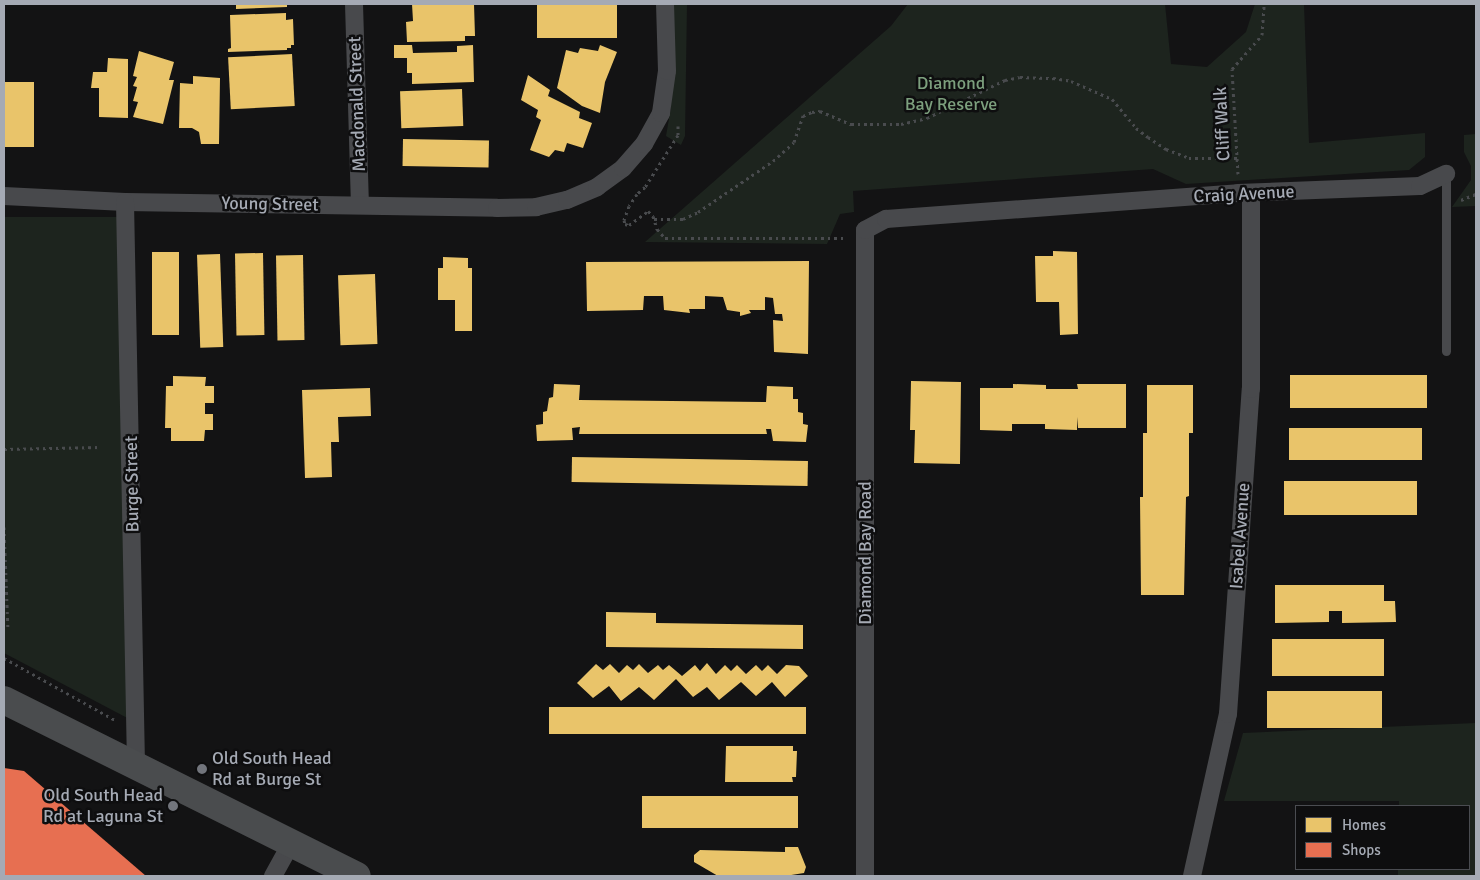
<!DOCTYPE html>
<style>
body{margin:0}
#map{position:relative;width:1480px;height:880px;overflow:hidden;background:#131314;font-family:Signika,sans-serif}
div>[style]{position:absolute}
.green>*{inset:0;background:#1d241e}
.homes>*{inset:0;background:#e9c46a;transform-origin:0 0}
.shops>*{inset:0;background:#e76f51}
.path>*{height:3px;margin-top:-1.5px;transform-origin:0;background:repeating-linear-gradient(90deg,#494b4e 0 2.5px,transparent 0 6.5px)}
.lane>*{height:9px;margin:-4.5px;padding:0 4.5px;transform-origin:4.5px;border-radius:4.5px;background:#48494c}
.street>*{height:18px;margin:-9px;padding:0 9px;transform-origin:9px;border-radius:9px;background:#48494c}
.primary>*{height:28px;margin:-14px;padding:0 14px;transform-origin:14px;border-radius:14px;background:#4a4c4e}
.dots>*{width:14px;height:14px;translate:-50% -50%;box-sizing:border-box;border:2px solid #0e0e0f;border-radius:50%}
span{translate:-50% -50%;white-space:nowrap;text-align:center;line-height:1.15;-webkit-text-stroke:5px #0e0e0f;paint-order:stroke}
.park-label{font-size:18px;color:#7c9f7d}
.street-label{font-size:18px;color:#a5aab4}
.poi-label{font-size:18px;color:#a5aab4}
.left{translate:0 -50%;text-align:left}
.right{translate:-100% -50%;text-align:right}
.frame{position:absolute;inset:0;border:5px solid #a5aab4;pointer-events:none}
.legend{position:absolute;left:1295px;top:805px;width:175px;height:65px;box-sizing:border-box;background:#0e0e0f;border:1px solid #4a4c51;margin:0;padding:6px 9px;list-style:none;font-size:15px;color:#a5aab4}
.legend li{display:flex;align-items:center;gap:10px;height:25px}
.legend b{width:25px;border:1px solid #4a4c51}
</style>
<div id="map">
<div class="green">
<i style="clip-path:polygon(666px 4px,687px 4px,685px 136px,681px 145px,666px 136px,671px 107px)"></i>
<i style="clip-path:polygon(908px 4px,1165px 4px,1171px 64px,1207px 67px,1246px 32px,1255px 4px,1304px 4px,1309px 143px,1425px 133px,1425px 157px,1409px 170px,1186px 184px,1153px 169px,853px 191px,854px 212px,840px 214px,827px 244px,645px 242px,891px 26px)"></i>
<i style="clip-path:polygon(1476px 134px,1476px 206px,1452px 207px,1471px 180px,1471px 166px,1464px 152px,1464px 135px)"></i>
<i style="clip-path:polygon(4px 217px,119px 217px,133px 721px,4px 653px)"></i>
<i style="clip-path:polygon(1476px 723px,1476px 876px,1398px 876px,1398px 869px,1469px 869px,1469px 806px,1399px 806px,1399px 801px,1224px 801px,1243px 733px)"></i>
</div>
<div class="homes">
<i style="clip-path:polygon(236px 4px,287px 4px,287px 7px,236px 9px)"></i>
<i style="clip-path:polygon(412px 4px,474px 4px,475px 36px,465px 36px,465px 41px,407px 42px,406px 22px,413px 21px)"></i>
<i style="left:537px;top:4px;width:80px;height:34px"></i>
<i style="clip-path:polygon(286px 13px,286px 20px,293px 19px,294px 45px,291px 45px,291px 48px,287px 48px,287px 50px,228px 52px,228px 49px,231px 48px,230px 15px)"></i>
<i style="clip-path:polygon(394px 45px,412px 45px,413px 53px,457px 52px,457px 46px,473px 45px,474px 82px,412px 84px,412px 73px,407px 73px,407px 58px,394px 58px)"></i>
<i style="clip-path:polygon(600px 45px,617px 52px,605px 82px,600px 113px,582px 106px,557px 88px,566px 50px,578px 53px,580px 48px,598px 51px)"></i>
<i style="clip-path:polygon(139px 51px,174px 62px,169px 80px,174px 80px,163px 124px,133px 117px,138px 102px,133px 101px,137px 87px,133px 86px,137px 77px,133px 76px)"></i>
<i style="left:292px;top:54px;width:52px;height:64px;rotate:87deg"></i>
<i style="clip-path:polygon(108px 58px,128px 59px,128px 118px,99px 117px,99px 88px,91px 88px,93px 72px,107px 72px)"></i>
<i style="clip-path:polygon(528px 75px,550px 90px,548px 96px,580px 112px,579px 118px,592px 123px,583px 148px,567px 143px,564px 152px,555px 150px,549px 157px,530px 150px,541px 120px,536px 117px,538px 110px,521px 100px)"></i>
<i style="clip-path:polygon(193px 76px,220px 78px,219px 144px,201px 144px,199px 132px,192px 128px,179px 128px,180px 83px,193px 84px)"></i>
<i style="left:4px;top:82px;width:30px;height:65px"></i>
<i style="left:462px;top:89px;width:37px;height:62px;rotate:88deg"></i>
<i style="left:403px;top:139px;width:86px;height:27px;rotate:1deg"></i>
<i style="clip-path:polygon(1053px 251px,1077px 252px,1078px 334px,1060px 335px,1059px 302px,1036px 302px,1035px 256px,1053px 256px)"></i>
<i style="left:152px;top:252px;width:27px;height:83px"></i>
<i style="left:263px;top:253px;width:82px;height:28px;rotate:89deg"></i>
<i style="left:220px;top:254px;width:93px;height:23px;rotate:88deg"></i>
<i style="left:303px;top:255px;width:85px;height:27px;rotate:89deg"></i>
<i style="clip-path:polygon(443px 257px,468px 258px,468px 268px,472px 268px,472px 331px,455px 331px,455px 300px,438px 300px,438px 268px,443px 268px)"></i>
<i style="clip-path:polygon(809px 261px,808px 354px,774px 352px,773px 320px,783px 321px,782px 314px,775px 314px,773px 298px,765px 297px,765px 310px,749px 310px,751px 313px,740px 316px,740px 312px,727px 310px,723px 297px,705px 296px,705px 309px,689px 309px,690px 313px,664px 310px,663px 296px,644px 296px,643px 310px,587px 311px,586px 262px)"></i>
<i style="left:375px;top:274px;width:70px;height:37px;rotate:88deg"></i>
<i style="left:1427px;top:375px;width:33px;height:137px;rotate:90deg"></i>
<i style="clip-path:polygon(173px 376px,206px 377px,205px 386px,214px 386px,214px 403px,205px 403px,205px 414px,213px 414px,213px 430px,205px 430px,204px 441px,171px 441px,171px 428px,165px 428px,166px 386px,173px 386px)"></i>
<i style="clip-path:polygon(911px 381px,961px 382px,960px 464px,914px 463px,915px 430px,910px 430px)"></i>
<i style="clip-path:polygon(554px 384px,580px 385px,579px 400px,766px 402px,767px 386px,793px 387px,793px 399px,798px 399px,798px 412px,803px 413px,803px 424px,808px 425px,806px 442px,773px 441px,771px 429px,766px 429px,767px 434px,579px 434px,580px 427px,572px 428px,573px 440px,537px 441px,536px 425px,543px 424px,543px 412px,547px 411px,549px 398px,553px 397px)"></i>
<i style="clip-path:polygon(1013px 384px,1046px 385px,1046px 389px,1078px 389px,1077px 384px,1126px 384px,1126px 428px,1078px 428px,1077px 417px,1077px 430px,1045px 429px,1045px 424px,1012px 424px,1012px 431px,980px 430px,980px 388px,1013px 388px)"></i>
<i style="clip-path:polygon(1147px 385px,1193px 385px,1193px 433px,1189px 433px,1189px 496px,1186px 497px,1184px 595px,1141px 595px,1140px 497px,1143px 497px,1143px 433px,1147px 433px)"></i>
<i style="clip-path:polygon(370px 388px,371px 416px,338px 417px,339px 442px,331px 442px,332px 477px,305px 478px,302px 390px)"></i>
<i style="left:1289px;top:428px;width:133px;height:32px"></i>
<i style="left:572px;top:457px;width:236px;height:25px;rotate:1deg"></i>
<i style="left:1284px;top:481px;width:133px;height:34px"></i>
<i style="clip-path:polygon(1275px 585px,1384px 585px,1384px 601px,1395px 601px,1396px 622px,1342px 623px,1342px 611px,1329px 611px,1329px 622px,1275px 623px)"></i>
<i style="clip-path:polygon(606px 612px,656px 613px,656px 623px,803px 625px,803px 649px,606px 647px)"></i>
<i style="left:1272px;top:639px;width:112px;height:37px"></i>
<i style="clip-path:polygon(707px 663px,716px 674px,725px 665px,731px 671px,737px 665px,746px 674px,756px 665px,762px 671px,768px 665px,777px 674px,786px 665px,799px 666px,808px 676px,785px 697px,772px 682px,756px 696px,741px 682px,719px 700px,707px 687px,693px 697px,676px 679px,654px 700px,639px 687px,621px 701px,609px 686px,593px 698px,577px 683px,596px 664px,603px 670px,610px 664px,619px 673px,627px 665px,633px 670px,639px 664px,648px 673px,658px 665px,663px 670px,669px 665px,682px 676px,695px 665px,700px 671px)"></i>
<i style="left:1267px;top:691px;width:115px;height:37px"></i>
<i style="left:549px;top:707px;width:257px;height:27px"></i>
<i style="clip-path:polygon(726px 746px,793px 746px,793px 751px,797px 751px,796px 777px,792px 777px,793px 782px,725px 782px)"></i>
<i style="left:642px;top:796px;width:156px;height:32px"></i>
<i style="clip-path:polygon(785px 847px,798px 847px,806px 867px,804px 873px,785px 876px,718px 876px,694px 862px,694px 855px,700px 850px,785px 852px)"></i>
</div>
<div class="shops">
<i style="clip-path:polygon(4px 768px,24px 771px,146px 876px,4px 876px)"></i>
</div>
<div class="path">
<i style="left:678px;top:126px;width:9px;rotate:90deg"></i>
<i style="left:678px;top:135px;width:62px;rotate:122.4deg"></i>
<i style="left:645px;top:187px;width:11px;rotate:139deg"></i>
<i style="left:637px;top:194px;width:14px;rotate:124deg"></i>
<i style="left:629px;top:206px;width:15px;rotate:110deg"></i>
<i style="left:624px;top:220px;width:4px;rotate:76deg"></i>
<i style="left:625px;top:224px;width:4px;rotate:14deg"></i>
<i style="left:629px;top:225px;width:24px;rotate:-36deg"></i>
<i style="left:648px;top:211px;width:7px;rotate:45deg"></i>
<i style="left:653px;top:216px;width:14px;rotate:73deg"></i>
<i style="left:657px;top:229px;width:12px;rotate:48deg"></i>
<i style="left:665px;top:238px;width:180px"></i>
<i style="left:1238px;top:174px;width:105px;rotate:-93.3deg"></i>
<i style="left:1232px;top:69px;width:45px;rotate:-48.6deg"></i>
<i style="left:1262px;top:35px;width:31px;rotate:-86deg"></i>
<i style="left:1461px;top:200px;width:16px;rotate:-22deg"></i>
<i style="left:654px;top:219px;width:29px"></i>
<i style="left:683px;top:219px;width:17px;rotate:-25deg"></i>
<i style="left:698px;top:212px;width:91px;rotate:-34.2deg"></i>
<i style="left:773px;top:161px;width:28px;rotate:-42deg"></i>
<i style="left:794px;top:142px;width:28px;rotate:-71deg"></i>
<i style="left:803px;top:116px;width:10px;rotate:-24deg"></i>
<i style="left:812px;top:112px;width:8px;rotate:-7deg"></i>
<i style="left:820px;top:111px;width:34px;rotate:23deg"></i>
<i style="left:851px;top:124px;width:50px"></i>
<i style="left:901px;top:124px;width:27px;rotate:-13deg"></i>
<i style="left:927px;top:118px;width:87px;rotate:-26deg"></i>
<i style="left:1005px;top:80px;width:15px;rotate:-11deg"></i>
<i style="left:1020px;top:77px;width:33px;rotate:2deg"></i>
<i style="left:1053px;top:78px;width:18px;rotate:9deg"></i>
<i style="left:1071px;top:81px;width:45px;rotate:23.7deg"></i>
<i style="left:1112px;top:99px;width:38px;rotate:50deg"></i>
<i style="left:1136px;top:128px;width:15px;rotate:37deg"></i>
<i style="left:1148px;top:137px;width:22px;rotate:34deg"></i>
<i style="left:1166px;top:149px;width:25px;rotate:21deg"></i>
<i style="left:1189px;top:158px;width:49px"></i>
<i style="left:4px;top:449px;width:97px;rotate:-1.2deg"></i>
<i style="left:4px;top:527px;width:102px;rotate:87.8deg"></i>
<i style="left:4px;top:658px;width:127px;rotate:29.2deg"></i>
</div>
<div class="lane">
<i style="left:1446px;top:174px;width:177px;rotate:90deg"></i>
</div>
<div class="street">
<i style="left:354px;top:4px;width:201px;rotate:88.3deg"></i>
<i style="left:4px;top:196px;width:121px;rotate:2.8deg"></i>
<i style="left:125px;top:202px;width:372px;rotate:0.9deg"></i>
<i style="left:497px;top:208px;width:39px;rotate:-1deg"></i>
<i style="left:536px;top:207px;width:32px;rotate:-13deg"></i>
<i style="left:567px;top:200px;width:33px;rotate:-23deg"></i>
<i style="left:597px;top:187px;width:32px;rotate:-36deg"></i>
<i style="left:623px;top:168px;width:32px;rotate:-49deg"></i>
<i style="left:644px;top:144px;width:35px;rotate:-61deg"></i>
<i style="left:661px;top:113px;width:42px;rotate:-81.9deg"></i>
<i style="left:667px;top:71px;width:67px;rotate:-91.7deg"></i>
<i style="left:125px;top:202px;width:564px;rotate:88.88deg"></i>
<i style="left:273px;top:876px;width:37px;rotate:-61deg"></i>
<i style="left:865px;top:876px;width:646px;rotate:-90deg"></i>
<i style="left:865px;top:230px;width:24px;rotate:-28deg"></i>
<i style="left:886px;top:219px;width:353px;rotate:-4.2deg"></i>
<i style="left:1238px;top:193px;width:182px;rotate:-2.2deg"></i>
<i style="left:1420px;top:186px;width:29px;rotate:-25deg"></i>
<i style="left:1192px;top:876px;width:166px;rotate:-77.5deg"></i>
<i style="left:1228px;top:714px;width:326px;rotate:-86deg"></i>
<i style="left:1251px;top:389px;width:196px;rotate:-90deg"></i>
</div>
<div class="primary">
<i style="left:4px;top:700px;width:394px;rotate:26.5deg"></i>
</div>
<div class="dots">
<i style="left:202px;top:769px;background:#72757c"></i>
<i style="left:173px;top:806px;background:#72757c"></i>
</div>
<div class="park-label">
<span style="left:951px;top:94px">Diamond<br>Bay Reserve</span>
</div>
<div class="street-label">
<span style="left:357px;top:104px;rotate:-92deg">Macdonald Street</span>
<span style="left:1222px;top:124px;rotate:-93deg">Cliff Walk</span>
<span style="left:1244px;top:194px;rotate:-3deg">Craig Avenue</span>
<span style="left:270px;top:204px;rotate:1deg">Young Street</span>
<span style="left:132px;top:484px;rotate:-91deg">Burge Street</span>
<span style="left:1240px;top:536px;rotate:-86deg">Isabel Avenue</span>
<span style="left:865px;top:553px;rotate:-90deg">Diamond Bay Road</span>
</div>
<div class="poi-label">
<span class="left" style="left:212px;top:769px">Old South Head<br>Rd at Burge St</span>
<span class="right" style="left:163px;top:806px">Old South Head<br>Rd at Laguna St</span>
</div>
<div class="frame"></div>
<ul class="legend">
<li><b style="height:14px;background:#e9c46a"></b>Homes</li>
<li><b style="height:14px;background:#e76f51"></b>Shops</li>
</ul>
</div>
